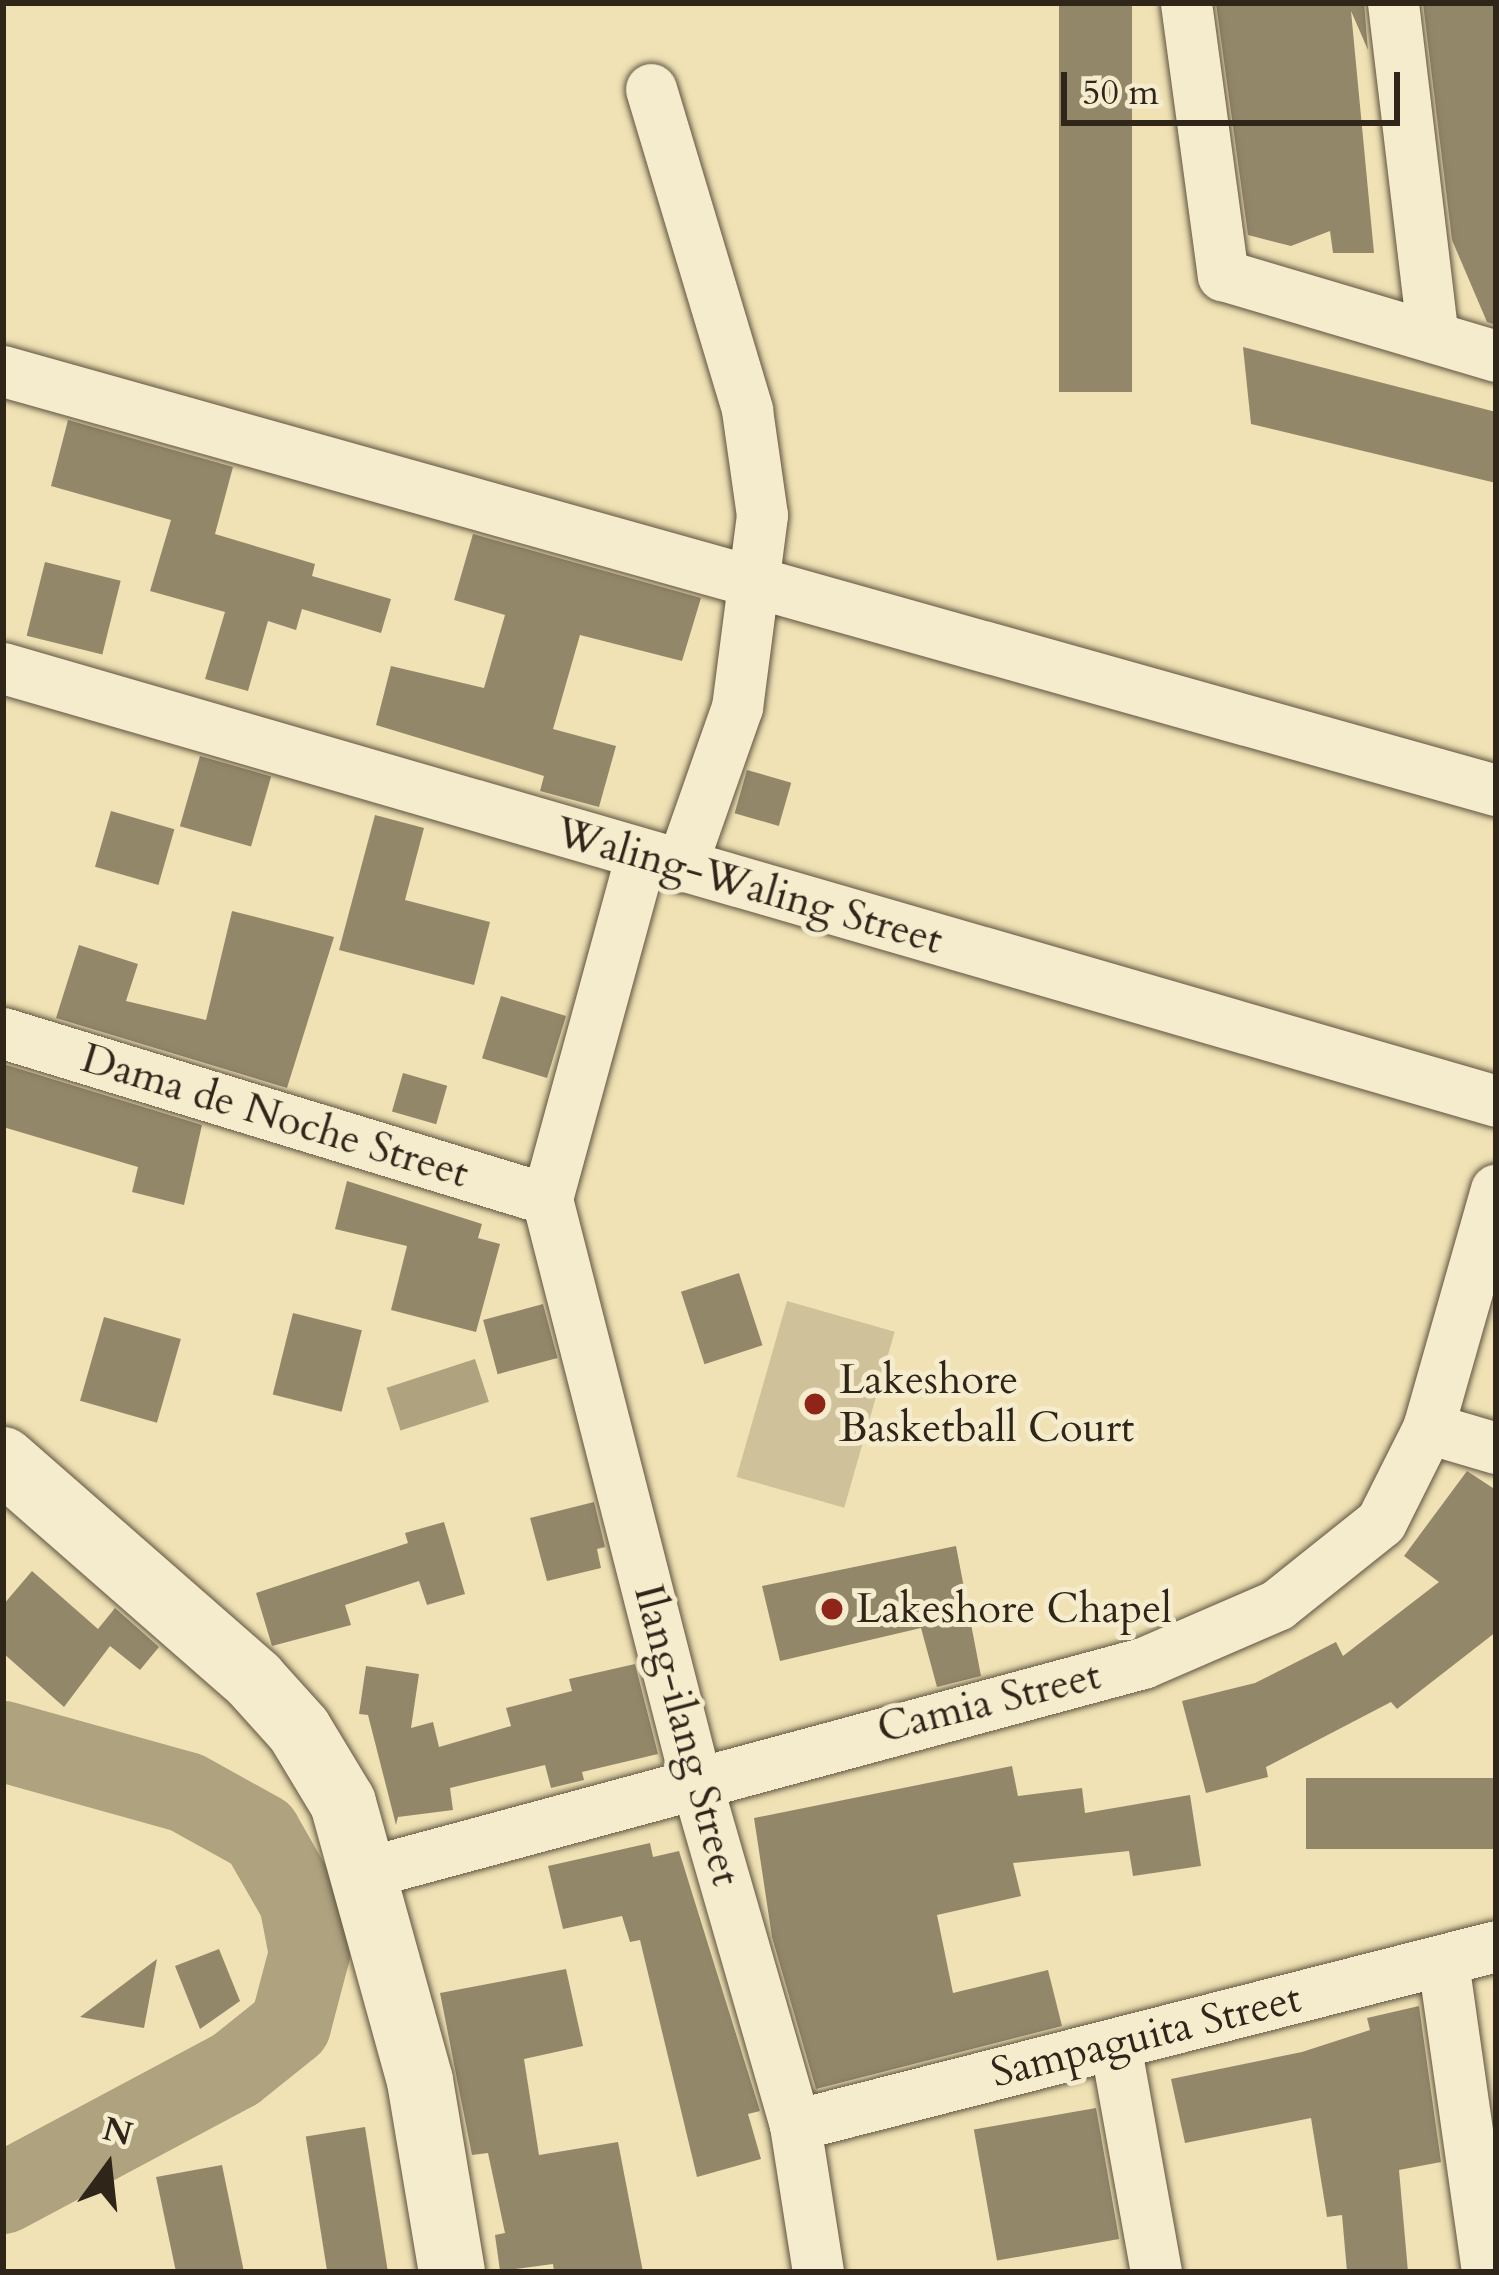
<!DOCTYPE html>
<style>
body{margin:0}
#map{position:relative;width:1499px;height:2275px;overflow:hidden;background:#f0e2b4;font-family:Cardo,serif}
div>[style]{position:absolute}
.green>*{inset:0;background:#cfc29a;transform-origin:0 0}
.water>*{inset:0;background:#aea27f;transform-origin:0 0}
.river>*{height:81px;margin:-40.5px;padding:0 40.5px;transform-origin:40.5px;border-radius:40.5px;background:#aea27f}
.building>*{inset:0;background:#93876a;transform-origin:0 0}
.roads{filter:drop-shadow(0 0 3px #5f5440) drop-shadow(0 0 3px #5f5440)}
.street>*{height:51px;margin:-25.5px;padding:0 25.5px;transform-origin:25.5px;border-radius:25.5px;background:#f5ecce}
.secondary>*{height:66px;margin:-33px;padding:0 33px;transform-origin:33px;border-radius:33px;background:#f5ecce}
.dots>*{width:33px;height:33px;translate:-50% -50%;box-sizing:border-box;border:6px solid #f5ecce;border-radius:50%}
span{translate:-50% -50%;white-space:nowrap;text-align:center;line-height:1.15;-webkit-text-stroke:10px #f5ecce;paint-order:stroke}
.street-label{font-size:42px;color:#2f2519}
.poi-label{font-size:42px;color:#2f2519}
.left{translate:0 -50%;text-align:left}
.frame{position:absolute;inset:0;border:6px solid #2f2519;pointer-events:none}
.north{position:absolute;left:48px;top:2107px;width:120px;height:120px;-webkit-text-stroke:9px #f5ecce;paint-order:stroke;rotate:15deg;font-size:33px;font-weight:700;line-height:48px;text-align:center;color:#2f2519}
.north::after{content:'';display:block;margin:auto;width:42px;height:54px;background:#2f2519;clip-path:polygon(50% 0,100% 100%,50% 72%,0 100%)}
.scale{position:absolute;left:1061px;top:72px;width:339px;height:54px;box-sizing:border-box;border:6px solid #2f2519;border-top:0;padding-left:15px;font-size:36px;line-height:42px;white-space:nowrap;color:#2f2519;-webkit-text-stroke:9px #f5ecce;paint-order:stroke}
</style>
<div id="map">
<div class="green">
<i style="left:787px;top:1301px;width:112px;height:183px;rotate:16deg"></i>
</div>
<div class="water">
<i style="left:475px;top:1359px;width:45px;height:93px;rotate:72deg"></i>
</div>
<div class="river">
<i style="left:3px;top:1741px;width:190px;rotate:15.6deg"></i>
<i style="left:186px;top:1792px;width:85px;rotate:29deg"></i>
<i style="left:260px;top:1833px;width:78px;rotate:60.2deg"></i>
<i style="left:299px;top:1901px;width:53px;rotate:79.1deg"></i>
<i style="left:309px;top:1953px;width:74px;rotate:104.8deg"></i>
<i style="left:290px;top:2025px;width:70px;rotate:141.3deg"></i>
<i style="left:235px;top:2069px;width:263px;rotate:151.9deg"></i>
</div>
<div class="building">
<i style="left:1059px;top:3px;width:73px;height:389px"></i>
<i style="clip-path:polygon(1216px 3px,1364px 3px,1368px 50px,1351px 11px,1374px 253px,1333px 253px,1330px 231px,1291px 246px,1248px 235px)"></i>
<i style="clip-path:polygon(1423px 3px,1496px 3px,1496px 325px,1487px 322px,1452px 240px)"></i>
<i style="clip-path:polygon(1243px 347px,1496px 412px,1496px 483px,1251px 424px)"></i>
<i style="clip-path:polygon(68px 420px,233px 467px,215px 534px,315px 564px,312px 576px,391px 599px,381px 633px,302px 609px,296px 630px,268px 621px,248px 691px,205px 679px,225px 612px,150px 591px,171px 520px,51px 486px)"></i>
<i style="clip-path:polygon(473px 534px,701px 598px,682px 661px,580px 635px,553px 729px,616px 746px,599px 807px,540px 791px,544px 776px,376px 725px,391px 666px,484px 688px,505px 615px,454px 600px)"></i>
<i style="left:45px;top:562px;width:78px;height:76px;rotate:14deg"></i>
<i style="left:200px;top:756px;width:74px;height:73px;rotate:16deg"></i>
<i style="left:747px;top:770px;width:46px;height:45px;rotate:16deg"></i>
<i style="left:111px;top:811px;width:66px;height:58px;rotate:16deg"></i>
<i style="clip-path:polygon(375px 815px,424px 828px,405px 900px,490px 922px,474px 985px,339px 950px)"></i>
<i style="clip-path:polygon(232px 911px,334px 937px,287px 1088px,56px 1018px,79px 945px,138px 964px,126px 1001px,206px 1020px)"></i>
<i style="left:501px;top:996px;width:68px;height:65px;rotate:17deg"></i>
<i style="clip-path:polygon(3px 1064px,202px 1125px,184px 1205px,132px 1192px,138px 1167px,3px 1127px)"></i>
<i style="left:403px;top:1073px;width:46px;height:40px;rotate:16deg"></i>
<i style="clip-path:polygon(347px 1181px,482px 1224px,478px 1238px,500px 1244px,476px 1332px,391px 1310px,407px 1246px,335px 1229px)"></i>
<i style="left:739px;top:1273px;width:76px;height:61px;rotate:72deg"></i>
<i style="left:543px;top:1304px;width:56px;height:62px;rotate:75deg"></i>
<i style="left:293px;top:1313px;width:71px;height:84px;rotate:14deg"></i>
<i style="left:104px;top:1317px;width:80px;height:87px;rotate:16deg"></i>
<i style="clip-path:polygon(1467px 1471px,1496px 1490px,1496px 1632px,1397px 1709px,1391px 1702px,1266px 1767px,1268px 1777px,1206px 1793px,1182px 1701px,1255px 1683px,1336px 1642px,1343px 1656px,1439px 1582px,1404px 1556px)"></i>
<i style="clip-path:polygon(594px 1502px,605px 1547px,597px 1549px,601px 1568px,547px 1581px,530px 1518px)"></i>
<i style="clip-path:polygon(444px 1522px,465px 1594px,427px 1605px,419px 1581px,345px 1605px,351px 1625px,272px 1646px,256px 1593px,408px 1543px,405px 1533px)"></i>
<i style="clip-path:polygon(956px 1546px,981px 1676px,937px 1687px,921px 1628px,780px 1661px,762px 1586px)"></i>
<i style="clip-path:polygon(32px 1571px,98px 1629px,115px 1608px,159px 1647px,140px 1670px,110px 1646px,64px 1707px,3px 1653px,3px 1605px)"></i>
<i style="clip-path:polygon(635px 1664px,658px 1754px,582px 1772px,584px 1780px,551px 1788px,545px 1765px,450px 1788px,453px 1810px,398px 1817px,396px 1825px,368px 1715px,359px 1714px,366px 1666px,419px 1674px,411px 1728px,433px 1722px,439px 1747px,511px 1726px,506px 1708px,572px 1691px,569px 1679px)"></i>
<i style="clip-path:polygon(1012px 1766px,1018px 1796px,1082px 1788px,1085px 1813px,1190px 1795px,1201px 1866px,1133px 1876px,1129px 1851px,1013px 1863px,1021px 1896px,937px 1915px,953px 1993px,1048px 1970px,1062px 2026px,816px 2089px,772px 1937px,754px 1818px)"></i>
<i style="left:1496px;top:1778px;width:71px;height:190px;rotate:90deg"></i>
<i style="clip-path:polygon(650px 1843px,653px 1857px,679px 1851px,760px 2111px,748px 2114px,761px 2159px,697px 2177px,640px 1940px,630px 1942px,622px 1916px,563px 1929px,548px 1866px)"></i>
<i style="clip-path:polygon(219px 1949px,240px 2001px,200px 2029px,175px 1966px)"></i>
<i style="clip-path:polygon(157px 1959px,144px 2028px,80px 2017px)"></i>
<i style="clip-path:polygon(566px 1969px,583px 2046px,524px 2059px,539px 2155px,618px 2142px,643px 2272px,554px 2272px,553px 2264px,500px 2271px,495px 2235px,505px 2233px,488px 2153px,472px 2155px,440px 1993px)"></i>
<i style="clip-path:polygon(1419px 2006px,1441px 2162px,1399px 2170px,1408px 2272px,1347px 2272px,1342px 2215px,1327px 2217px,1311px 2118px,1185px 2143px,1171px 2079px,1302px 2052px,1370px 2030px,1367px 2018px)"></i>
<i style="left:1096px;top:2108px;width:133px;height:124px;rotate:80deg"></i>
<i style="left:365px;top:2127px;width:147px;height:60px;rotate:81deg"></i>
<i style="clip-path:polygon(222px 2165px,244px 2272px,176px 2272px,156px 2177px)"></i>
</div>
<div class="roads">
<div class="street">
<i style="left:1186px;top:3px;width:275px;rotate:82.3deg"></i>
<i style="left:1223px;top:275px;width:285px;rotate:16.5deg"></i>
<i style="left:1393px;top:3px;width:336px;rotate:83.2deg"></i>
<i style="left:651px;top:89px;width:335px;rotate:73.3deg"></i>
<i style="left:747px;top:410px;width:106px;rotate:81.9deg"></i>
<i style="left:762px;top:515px;width:194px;rotate:97.4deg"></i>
<i style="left:737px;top:707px;width:169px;rotate:109.4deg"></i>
<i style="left:3px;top:371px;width:1551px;rotate:15.68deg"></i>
<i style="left:3px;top:668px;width:1555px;rotate:16.17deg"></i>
<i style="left:641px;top:855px;width:357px;rotate:105.3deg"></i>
<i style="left:547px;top:1199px;width:602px;rotate:75.66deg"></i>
<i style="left:696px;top:1782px;width:357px;rotate:73.9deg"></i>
<i style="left:795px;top:2125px;width:149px;rotate:81.1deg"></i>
<i style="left:3px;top:1033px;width:569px;rotate:16.97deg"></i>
<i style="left:1428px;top:1428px;width:71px;rotate:16.4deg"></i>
<i style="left:365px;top:1873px;width:806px;rotate:-15.11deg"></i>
<i style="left:1143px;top:1663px;width:146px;rotate:-23.4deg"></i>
<i style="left:1277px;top:1605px;width:133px;rotate:-38.6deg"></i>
<i style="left:1381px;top:1522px;width:105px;rotate:-63.4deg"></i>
<i style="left:1428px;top:1428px;width:248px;rotate:-74.1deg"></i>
<i style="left:1443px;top:1962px;width:313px;rotate:81.9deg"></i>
<i style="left:1115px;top:2044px;width:232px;rotate:79.8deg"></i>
<i style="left:795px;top:2125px;width:723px;rotate:-14.32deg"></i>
</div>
<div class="secondary">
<i style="left:3px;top:1460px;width:334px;rotate:41.2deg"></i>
<i style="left:254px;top:1680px;width:67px;rotate:48deg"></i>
<i style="left:299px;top:1730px;width:85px;rotate:58.9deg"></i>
<i style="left:343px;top:1803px;width:288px;rotate:74.5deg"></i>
<i style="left:420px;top:2081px;width:194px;rotate:80.5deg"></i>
</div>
</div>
<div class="dots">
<i style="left:815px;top:1404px;background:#8f2418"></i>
<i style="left:832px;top:1609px;background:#8f2418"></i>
</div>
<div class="street-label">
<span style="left:749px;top:886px;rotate:16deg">Waling-Waling Street</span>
<span style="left:275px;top:1116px;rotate:17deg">Dama de Noche Street</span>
<span style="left:989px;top:1702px;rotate:-14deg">Camia Street</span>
<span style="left:687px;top:1735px;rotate:75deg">Ilang-ilang Street</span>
<span style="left:1146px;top:2036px;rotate:-14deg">Sampaguita Street</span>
</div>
<div class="poi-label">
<span class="left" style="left:839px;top:1404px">Lakeshore<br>Basketball Court</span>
<span class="left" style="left:856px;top:1609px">Lakeshore Chapel</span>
</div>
<div class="frame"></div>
<div class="north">N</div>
<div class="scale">50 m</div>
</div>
